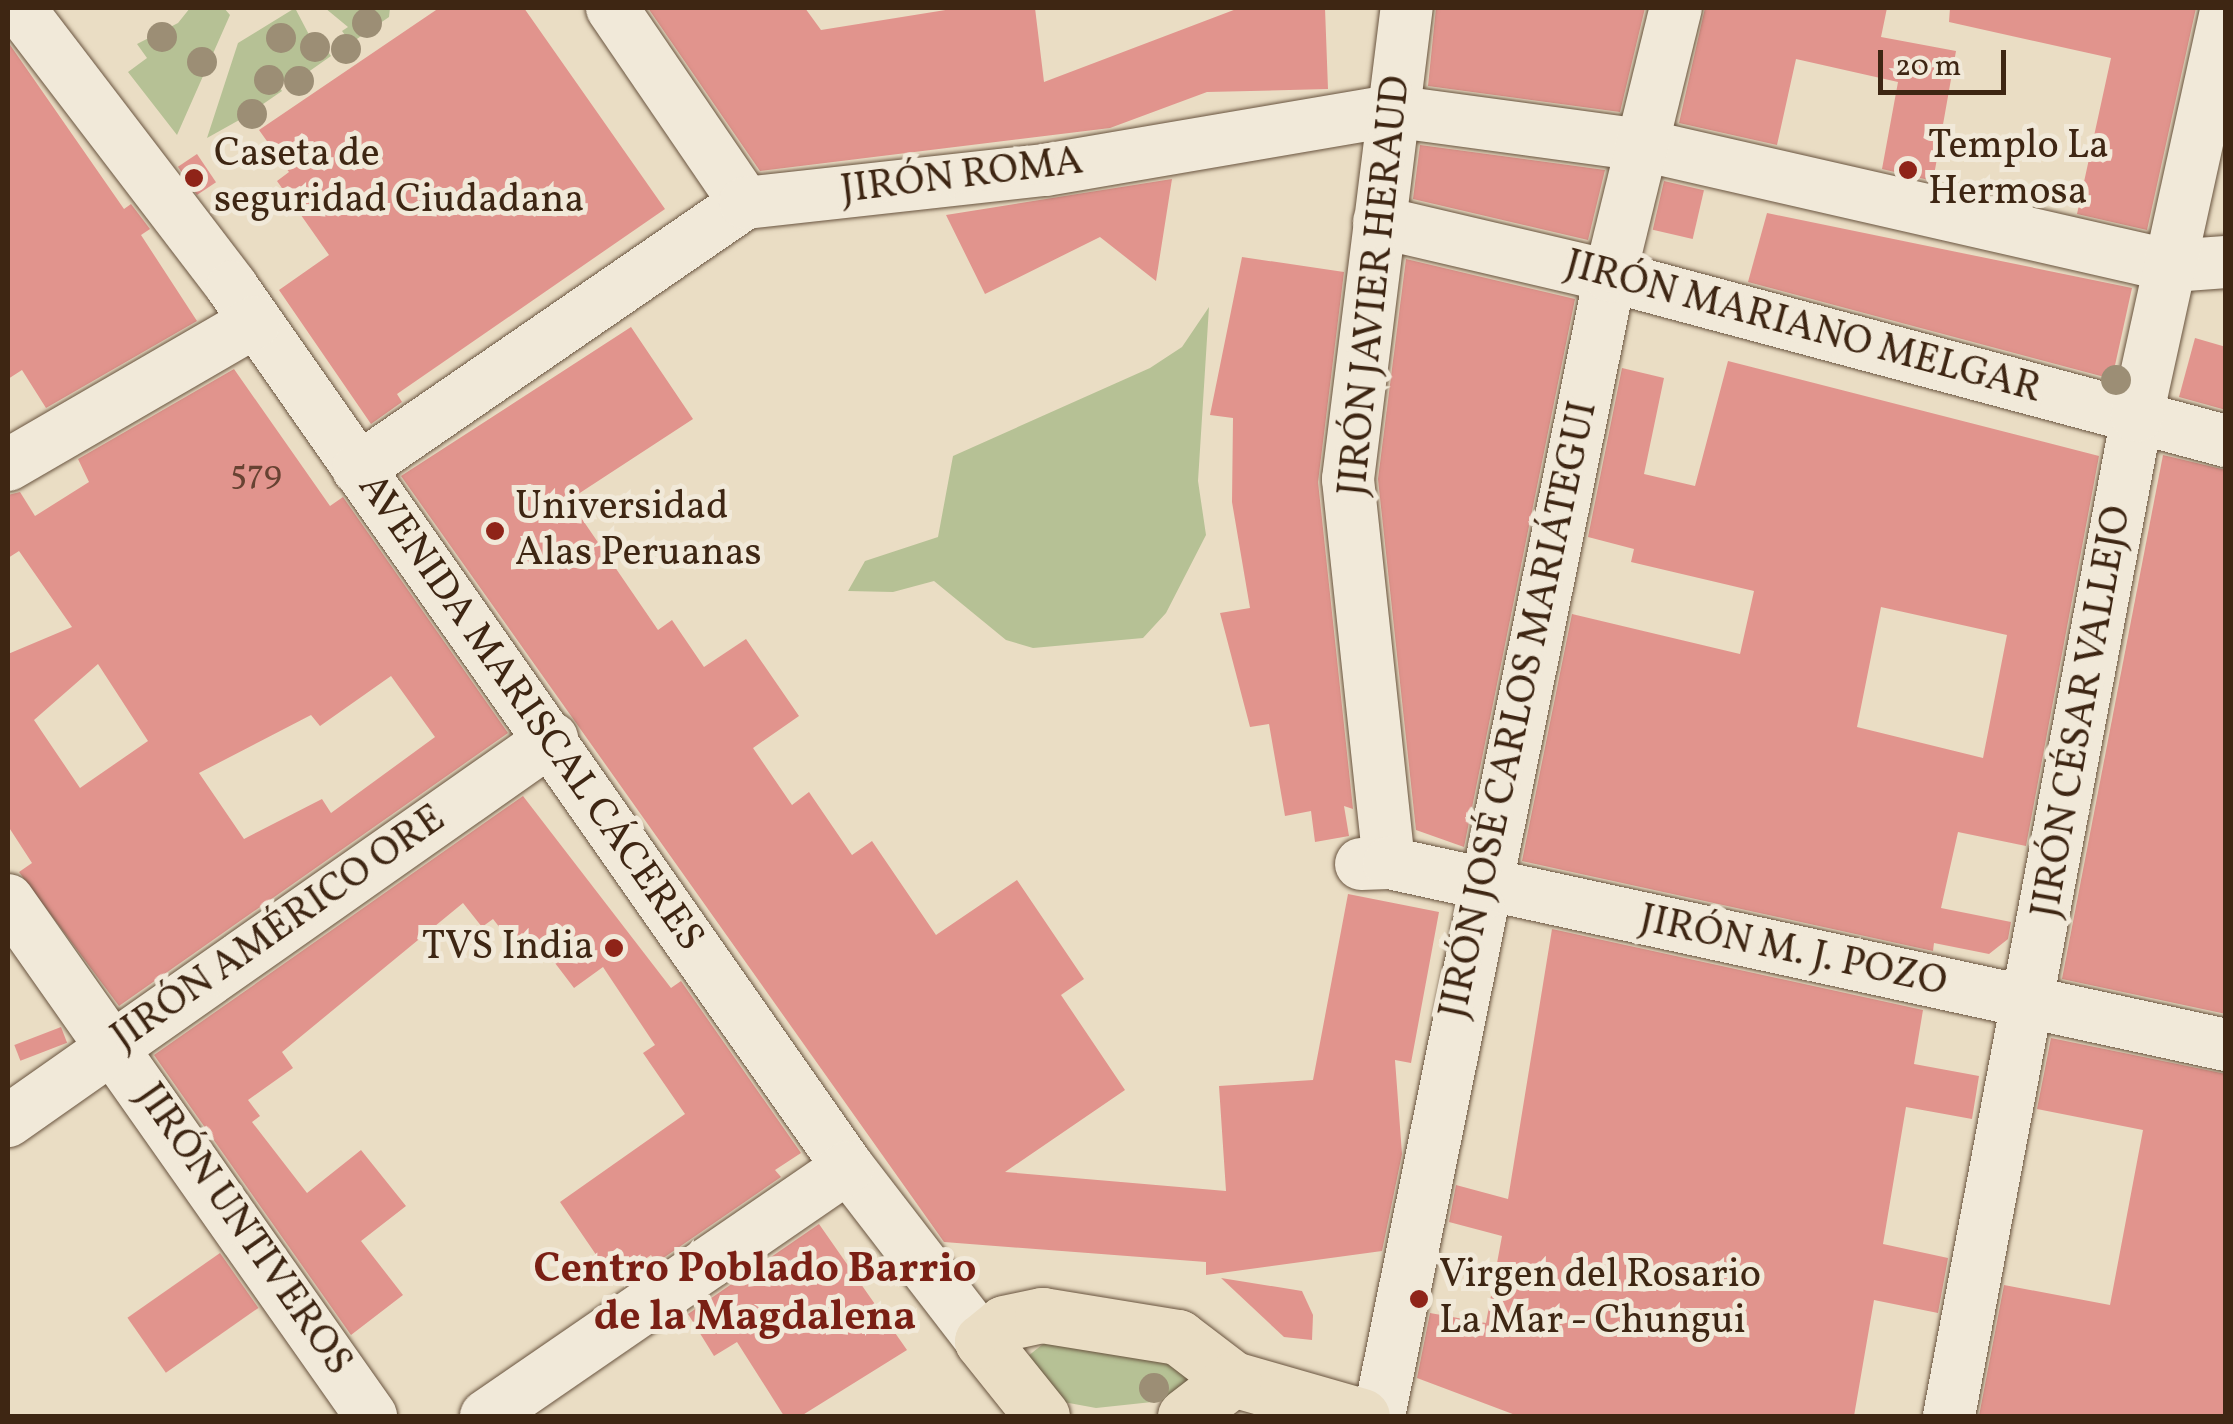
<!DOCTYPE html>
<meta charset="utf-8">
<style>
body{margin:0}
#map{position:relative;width:2233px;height:1424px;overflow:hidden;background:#eaddc4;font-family:Vollkorn,serif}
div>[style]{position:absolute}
.green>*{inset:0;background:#b6c195}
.building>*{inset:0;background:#e1948d;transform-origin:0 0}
.roads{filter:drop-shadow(0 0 2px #69543f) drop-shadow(0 0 2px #69543f)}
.minor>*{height:52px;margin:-26px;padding:0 26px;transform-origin:26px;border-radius:26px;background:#f1e9d9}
.highway>*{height:55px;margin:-27.5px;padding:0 27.5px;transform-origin:27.5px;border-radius:27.5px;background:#eaddc4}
.trees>*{width:30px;height:30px;margin:-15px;border-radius:50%;background:#9c8e75}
.dots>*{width:28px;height:28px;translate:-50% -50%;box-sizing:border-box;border:5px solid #f1e9d9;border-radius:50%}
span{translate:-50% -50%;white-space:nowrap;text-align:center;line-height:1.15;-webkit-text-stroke:10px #f1e9d9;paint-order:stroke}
.number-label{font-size:35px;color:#674232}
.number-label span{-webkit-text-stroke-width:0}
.poi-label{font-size:40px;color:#3e2613}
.left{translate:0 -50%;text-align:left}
.right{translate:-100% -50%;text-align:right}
.street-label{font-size:40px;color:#3e2613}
.neighbourhood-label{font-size:42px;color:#7a1f14;font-weight:700}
.frame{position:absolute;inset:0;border:10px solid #3e2613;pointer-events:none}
.scale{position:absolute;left:1878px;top:50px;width:128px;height:45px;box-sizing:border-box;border:5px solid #3e2613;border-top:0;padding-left:12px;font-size:30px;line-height:35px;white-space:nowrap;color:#3e2613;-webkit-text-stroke:8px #f1e9d9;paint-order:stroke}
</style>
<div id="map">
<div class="green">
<i style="clip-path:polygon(190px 8px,224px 8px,230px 15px,177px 135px,128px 72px,147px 58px,137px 44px,178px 23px)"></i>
<i style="clip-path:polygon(295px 8px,316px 48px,323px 45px,331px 56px,294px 82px,290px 76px,278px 85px,282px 91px,253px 111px,248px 105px,237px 113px,241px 119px,207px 138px,238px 43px)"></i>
<i style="clip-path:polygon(325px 8px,390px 8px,389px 17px,351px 43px,342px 31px,348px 27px)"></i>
<i style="clip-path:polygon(1209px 307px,1198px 481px,1206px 535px,1166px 613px,1143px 638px,1033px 648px,1006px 640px,934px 581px,893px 592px,848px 591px,865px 561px,938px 537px,953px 456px,1150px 368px,1182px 347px)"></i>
<i style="clip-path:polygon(1052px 1337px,1200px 1364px,1171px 1400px,1096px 1408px,1058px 1401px,1028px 1356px)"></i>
</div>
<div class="building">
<i style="clip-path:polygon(439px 8px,524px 8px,665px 209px,397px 394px,402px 402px,371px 424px,279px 290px,329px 255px,277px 181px,289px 172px,259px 130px)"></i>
<i style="clip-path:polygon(648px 8px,805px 8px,821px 30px,958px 8px,1035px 8px,1044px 82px,1239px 8px,1325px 8px,1328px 89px,1207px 92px,1110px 128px,760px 171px)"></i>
<i style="clip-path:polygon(1436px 8px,1645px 8px,1620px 112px,1428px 86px)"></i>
<i style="clip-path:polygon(1705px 8px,1887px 8px,1881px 37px,1956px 51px,1933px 181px,1882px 169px,1898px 82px,1796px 59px,1777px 145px,1679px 123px)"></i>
<i style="clip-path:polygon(1950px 8px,2196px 8px,2147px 230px,2077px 214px,2111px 58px,1949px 22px)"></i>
<i style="clip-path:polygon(8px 42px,124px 209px,131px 204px,150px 229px,141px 235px,197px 321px,46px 408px,22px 370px,8px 379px)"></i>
<i style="clip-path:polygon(1420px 145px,1605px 170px,1588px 240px,1413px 199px)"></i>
<i style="left:197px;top:154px;width:34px;height:23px;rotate:56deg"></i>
<i style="clip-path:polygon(1172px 179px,1156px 281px,1100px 237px,985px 294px,946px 215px)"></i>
<i style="left:1664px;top:181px;width:41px;height:50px;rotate:13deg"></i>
<i style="clip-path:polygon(1767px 213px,2132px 288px,2112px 379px,1748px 282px)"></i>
<i style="clip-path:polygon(1242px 257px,1344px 272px,1318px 482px,1353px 809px,1344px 806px,1349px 836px,1315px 842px,1311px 811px,1285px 816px,1269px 724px,1250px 727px,1220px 613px,1250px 608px,1232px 502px,1233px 418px,1210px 415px)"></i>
<i style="clip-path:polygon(1406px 259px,1575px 299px,1464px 847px,1416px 830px,1378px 479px)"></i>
<i style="clip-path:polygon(631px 327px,693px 419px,569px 500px,658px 630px,672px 620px,704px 667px,746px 639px,799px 716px,753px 748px,792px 805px,809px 792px,852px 855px,872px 841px,936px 935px,1017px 880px,1084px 979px,1061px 995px,1125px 1090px,1005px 1172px,1226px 1191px,1219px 1086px,1313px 1080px,1348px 894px,1439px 912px,1411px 1063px,1395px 1060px,1402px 1154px,1382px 1251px,1206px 1275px,1206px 1262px,944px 1242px,401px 476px)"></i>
<i style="clip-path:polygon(2195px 338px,2226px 347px,2226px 410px,2179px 397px)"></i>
<i style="clip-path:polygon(evenodd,1728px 361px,2099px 456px,2026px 846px,1958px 832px,1941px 908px,2011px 922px,2008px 939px,1989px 954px,1934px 943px,1933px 951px,1522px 861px,1572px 614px,1740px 654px,1754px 591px,1631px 562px,1634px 549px,1588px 537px,1622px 368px,1664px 378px,1644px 474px,1695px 486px,1728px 361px,1881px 607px,2007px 635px,1983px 758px,1857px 727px,1881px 607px)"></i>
<i style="clip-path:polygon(evenodd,234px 369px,330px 506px,343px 497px,508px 733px,119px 1006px,19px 872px,32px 863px,8px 826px,8px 654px,72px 627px,19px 551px,8px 558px,8px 495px,20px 492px,35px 516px,89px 482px,78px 459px,234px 369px,98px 664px,148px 741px,80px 788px,34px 720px,98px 664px,234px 369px,391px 676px,435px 737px,331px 813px,322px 799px,244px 839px,199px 773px,311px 715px,320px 726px,391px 676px)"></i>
<i style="clip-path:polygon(2163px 455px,2226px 470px,2226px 1014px,2062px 979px)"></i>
<i style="clip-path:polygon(523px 796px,671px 988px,681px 981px,801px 1153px,775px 1170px,781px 1177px,656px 1263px,651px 1255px,614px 1281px,560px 1202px,685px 1114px,643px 1053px,655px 1045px,603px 967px,574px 988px,539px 942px,521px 955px,493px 919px,482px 927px,463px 903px,282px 1052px,293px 1068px,248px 1100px,260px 1116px,252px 1122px,307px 1193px,361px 1150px,406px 1206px,361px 1241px,403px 1295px,351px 1335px,154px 1055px)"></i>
<i style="clip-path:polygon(1552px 929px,1923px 1010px,1914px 1064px,1979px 1076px,1972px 1119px,1906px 1107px,1883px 1244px,1948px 1258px,1938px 1313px,1874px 1300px,1854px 1416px,1518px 1416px,1417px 1378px,1430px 1313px,1486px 1323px,1502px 1236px,1449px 1222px,1456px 1185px,1508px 1199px)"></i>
<i style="left:61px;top:1027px;width:17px;height:50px;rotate:69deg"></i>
<i style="clip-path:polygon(2051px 1038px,2226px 1074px,2226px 1416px,1979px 1416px,2004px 1285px,2110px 1305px,2143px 1130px,2037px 1109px)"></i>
<i style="clip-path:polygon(819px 1224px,907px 1350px,801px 1416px,784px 1416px,737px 1342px,714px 1356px,688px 1314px)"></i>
<i style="left:220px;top:1253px;width:67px;height:113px;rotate:55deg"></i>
<i style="clip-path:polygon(1221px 1278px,1302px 1291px,1313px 1315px,1312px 1340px,1284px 1337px)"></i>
</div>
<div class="roads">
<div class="minor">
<i style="left:19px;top:8px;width:351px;rotate:52.6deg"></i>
<i style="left:232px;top:287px;width:1074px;rotate:55.01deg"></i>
<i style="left:848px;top:1167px;width:220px;rotate:52.4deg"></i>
<i style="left:612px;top:8px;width:236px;rotate:55.7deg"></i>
<i style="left:1379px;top:222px;width:237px;rotate:13.2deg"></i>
<i style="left:1610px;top:276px;width:638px;rotate:15deg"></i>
<i style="left:8px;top:465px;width:285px;rotate:-30.1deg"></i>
<i style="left:358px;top:469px;width:470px;rotate:-34.5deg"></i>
<i style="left:745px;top:203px;width:302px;rotate:-6.3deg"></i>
<i style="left:1045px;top:170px;width:351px;rotate:-9.7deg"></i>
<i style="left:1391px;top:111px;width:253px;rotate:7.7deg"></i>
<i style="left:1642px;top:145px;width:544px;rotate:12.86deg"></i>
<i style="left:2172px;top:266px;width:54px;rotate:-4.2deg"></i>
<i style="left:1389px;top:863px;width:386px;rotate:-96.1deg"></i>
<i style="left:1348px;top:479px;width:475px;rotate:-82.9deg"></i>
<i style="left:1361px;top:864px;width:28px;rotate:-2deg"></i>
<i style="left:1389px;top:863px;width:857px;rotate:12.27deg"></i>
<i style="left:8px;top:900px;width:631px;rotate:54.87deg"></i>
<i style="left:8px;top:1121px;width:665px;rotate:-35.08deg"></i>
<i style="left:486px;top:1416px;width:439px;rotate:-34.5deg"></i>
<i style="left:1379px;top:1416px;width:1163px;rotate:-78.55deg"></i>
<i style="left:1610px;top:276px;width:276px;rotate:-76.2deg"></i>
<i style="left:1949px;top:1416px;width:1018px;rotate:-79.35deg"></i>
<i style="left:2137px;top:416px;width:416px;rotate:-77.6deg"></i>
</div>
<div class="highway">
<i style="left:1042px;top:1416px;width:96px;rotate:-128.7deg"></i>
<i style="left:982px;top:1341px;width:28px;rotate:-39deg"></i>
<i style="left:1004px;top:1323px;width:39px;rotate:-12deg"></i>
<i style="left:1042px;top:1315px;width:138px;rotate:9.2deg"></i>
<i style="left:1178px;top:1337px;width:69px;rotate:37.4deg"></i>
<i style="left:1233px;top:1379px;width:134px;rotate:16deg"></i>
<i style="left:1185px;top:1416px;width:61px;rotate:-37.6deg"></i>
</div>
</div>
<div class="trees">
<i style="left:367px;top:23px"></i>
<i style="left:162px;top:37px"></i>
<i style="left:281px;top:38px"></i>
<i style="left:315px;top:47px"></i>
<i style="left:346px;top:49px"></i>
<i style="left:202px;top:62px"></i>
<i style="left:269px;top:80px"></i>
<i style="left:299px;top:81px"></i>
<i style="left:252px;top:114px"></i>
<i style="left:2116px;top:380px"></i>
<i style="left:1154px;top:1388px"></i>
</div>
<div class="dots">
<i style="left:1908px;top:170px;background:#8f2418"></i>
<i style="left:194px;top:178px;background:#8f2418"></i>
<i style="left:495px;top:531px;background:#8f2418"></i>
<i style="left:614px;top:948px;background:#8f2418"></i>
<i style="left:1419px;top:1299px;background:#8f2418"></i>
</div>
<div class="number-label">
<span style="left:256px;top:474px">579</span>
</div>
<div class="poi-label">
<span class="left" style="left:1928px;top:170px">Templo La<br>Hermosa</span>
<span class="left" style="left:214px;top:178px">Caseta de<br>seguridad Ciudadana</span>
<span class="left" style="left:515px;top:531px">Universidad<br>Alas Peruanas</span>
<span class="right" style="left:594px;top:948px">TVS India</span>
<span class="left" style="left:1439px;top:1299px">Virgen del Rosario<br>La Mar - Chungui</span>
</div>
<div class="street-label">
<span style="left:962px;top:177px;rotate:-7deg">JIRÓN ROMA</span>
<span style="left:1376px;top:286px;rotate:-84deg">JIRÓN JAVIER HERAUD</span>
<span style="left:1803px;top:328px;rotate:15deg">JIRÓN MARIANO MELGAR</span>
<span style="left:1520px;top:710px;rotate:-78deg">JIRÓN JOSÉ CARLOS MARIÁTEGUI</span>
<span style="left:2083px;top:712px;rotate:-80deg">JIRÓN CÉSAR VALLEJO</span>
<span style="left:530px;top:713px;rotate:55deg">AVENIDA MARISCAL CÁCERES</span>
<span style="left:279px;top:929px;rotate:-35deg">JIRÓN AMÉRICO ORE</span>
<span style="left:1793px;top:952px;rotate:12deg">JIRÓN M. J. POZO</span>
<span style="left:243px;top:1230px;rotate:55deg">JIRÓN UNTIVEROS</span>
</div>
<div class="neighbourhood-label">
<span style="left:755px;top:1295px">Centro Poblado Barrio<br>de la Magdalena</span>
</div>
<div class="frame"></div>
<div class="scale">20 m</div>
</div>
